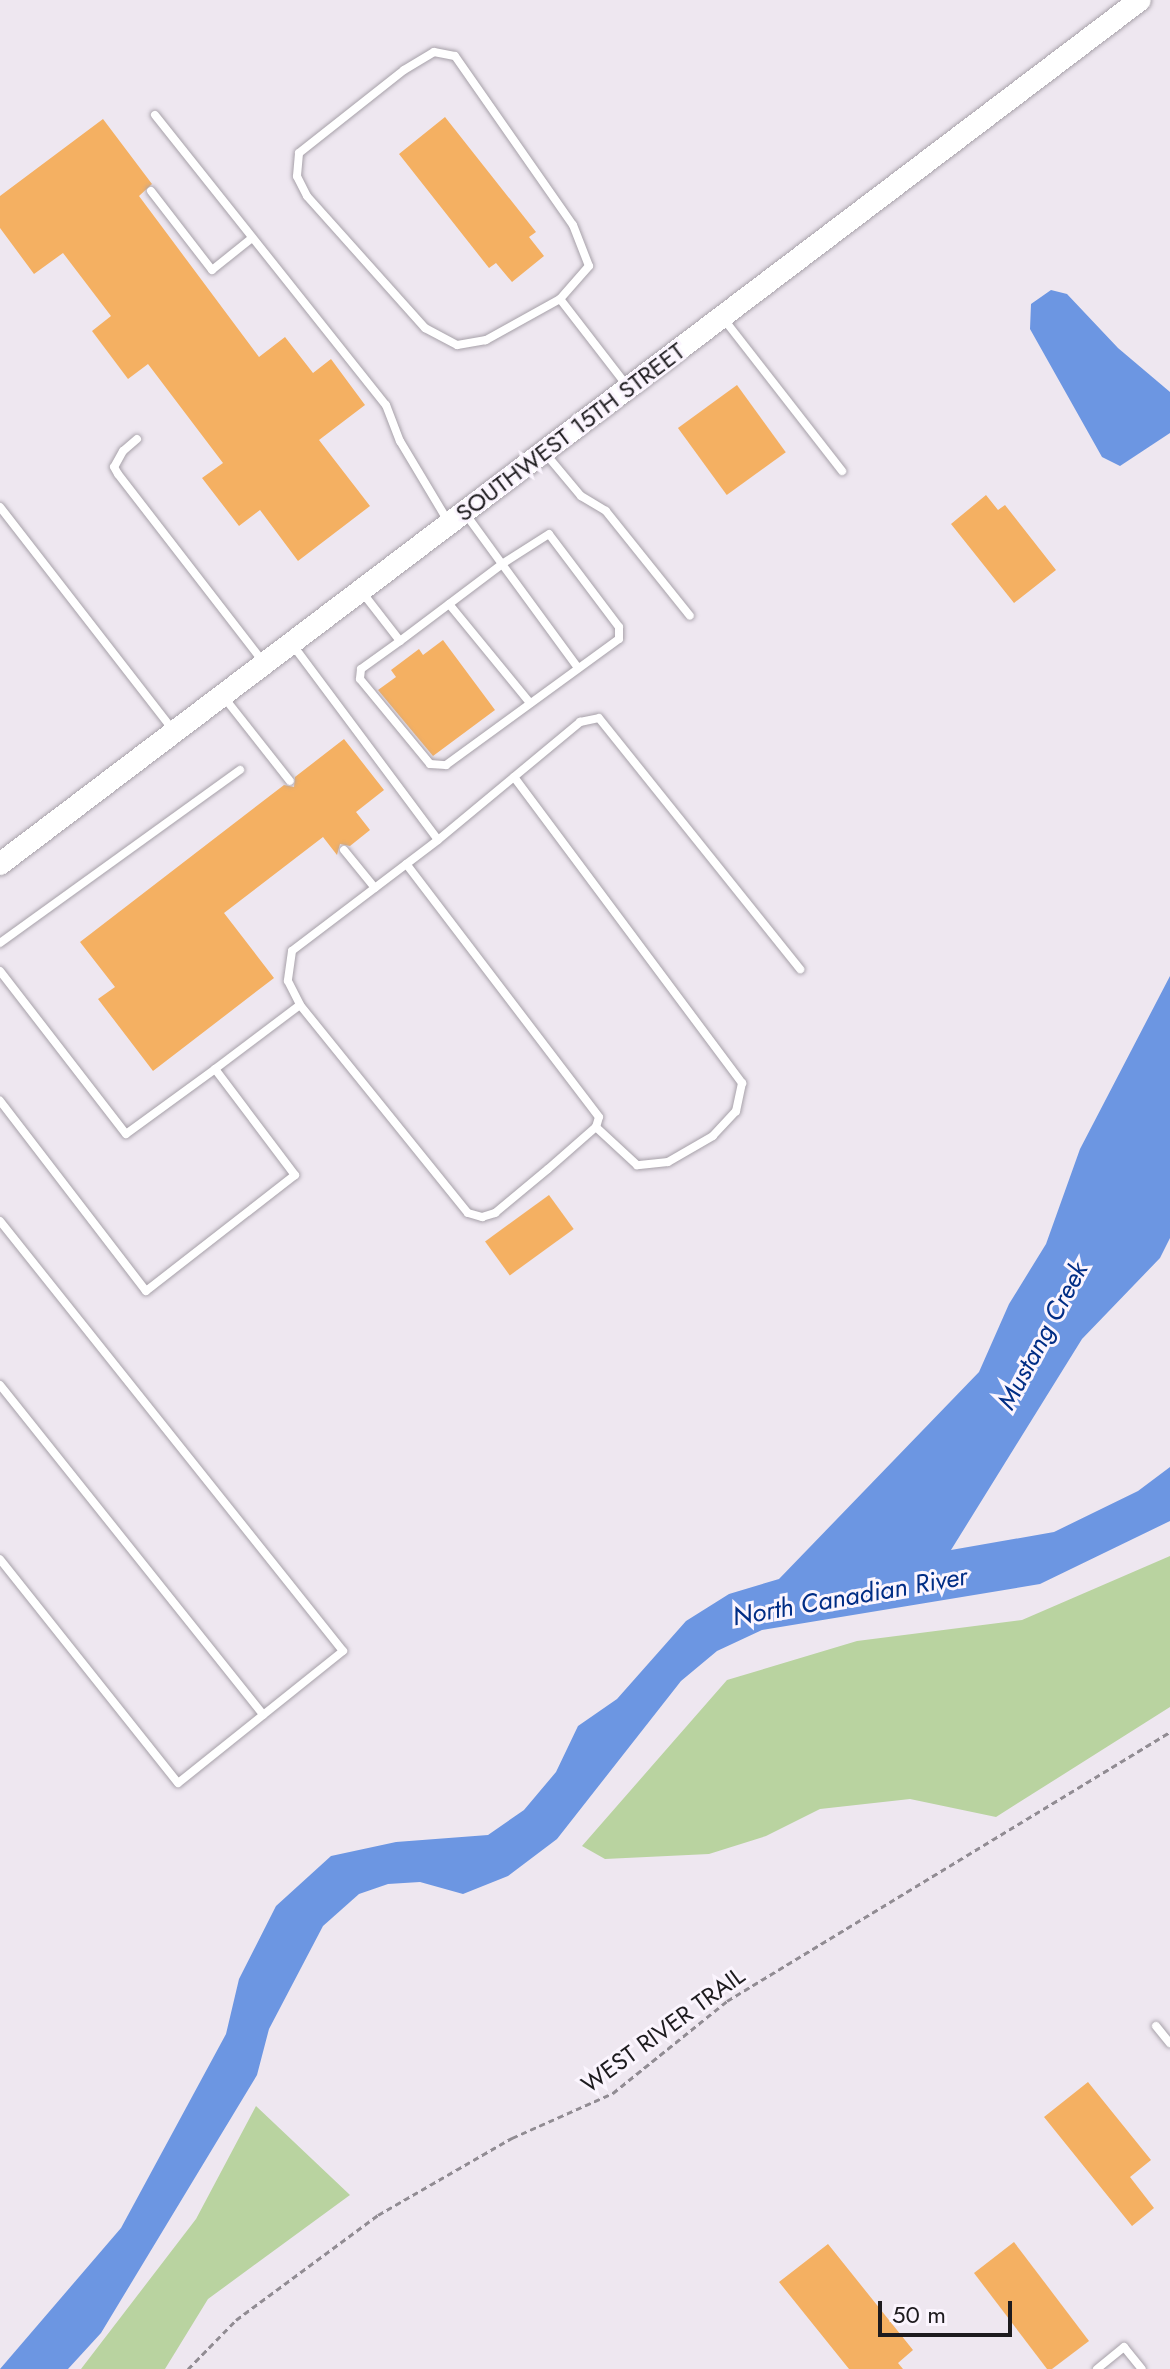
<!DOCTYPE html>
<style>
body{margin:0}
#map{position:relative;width:1170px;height:2369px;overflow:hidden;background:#eee7f0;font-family:Jost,sans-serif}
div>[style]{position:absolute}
.green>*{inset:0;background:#b9d3a0}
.water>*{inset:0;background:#6c96e2}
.building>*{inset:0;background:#f4b062;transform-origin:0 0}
.path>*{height:3px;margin-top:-1.5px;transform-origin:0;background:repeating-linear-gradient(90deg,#918c93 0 6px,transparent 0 10px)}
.roads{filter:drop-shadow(0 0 2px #a7a1a9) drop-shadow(0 0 2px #a7a1a9)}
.service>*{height:8px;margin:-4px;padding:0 4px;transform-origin:4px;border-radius:4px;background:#fff}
.secondary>*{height:22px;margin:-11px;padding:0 11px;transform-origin:11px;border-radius:11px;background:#fff}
span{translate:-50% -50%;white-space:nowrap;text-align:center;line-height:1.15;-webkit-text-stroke:6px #fbf5fe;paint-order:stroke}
.street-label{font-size:24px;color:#1d1b1e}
.water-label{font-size:26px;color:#002d85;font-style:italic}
.scale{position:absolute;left:878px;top:2301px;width:134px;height:36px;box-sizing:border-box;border:4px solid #1d1b1e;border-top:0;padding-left:10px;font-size:24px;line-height:28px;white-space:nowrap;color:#1d1b1e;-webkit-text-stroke:6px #fbf5fe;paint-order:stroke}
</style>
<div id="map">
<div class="green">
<i style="clip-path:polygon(1170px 1556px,1170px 1707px,996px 1817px,910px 1799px,820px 1809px,766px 1836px,709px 1854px,605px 1859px,582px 1846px,727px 1680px,857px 1641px,1022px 1620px)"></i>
<i style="clip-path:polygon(256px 2106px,350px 2195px,208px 2299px,165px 2369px,81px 2369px,196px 2219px)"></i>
</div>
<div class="water">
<i style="clip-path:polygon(1051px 290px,1067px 294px,1118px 348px,1170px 392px,1170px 433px,1120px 466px,1102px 457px,1030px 329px,1031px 304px)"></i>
<i style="clip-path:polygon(1170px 976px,1170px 1238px,1160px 1258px,1082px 1339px,951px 1550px,1054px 1532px,1138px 1491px,1170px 1467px,1170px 1521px,1040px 1584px,762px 1630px,717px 1651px,681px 1681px,557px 1839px,508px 1876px,463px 1894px,420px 1882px,388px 1884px,359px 1894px,323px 1926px,269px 2029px,257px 2075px,101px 2333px,68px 2369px,0 2369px,121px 2228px,226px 2034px,239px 1979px,276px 1906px,331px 1856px,396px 1842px,488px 1835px,524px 1810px,556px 1772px,578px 1726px,617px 1699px,686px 1621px,729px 1594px,779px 1579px,979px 1372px,1009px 1304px,1046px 1244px,1080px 1149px)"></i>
</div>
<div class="building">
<i style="clip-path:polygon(445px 117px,536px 232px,529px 237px,544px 256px,512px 282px,496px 263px,489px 268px,399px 154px)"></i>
<i style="clip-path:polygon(103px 119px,152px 184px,139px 196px,259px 357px,285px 337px,313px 373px,331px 359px,365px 405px,319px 440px,370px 506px,298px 561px,260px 510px,239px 526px,202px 478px,223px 463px,148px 364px,128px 379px,92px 331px,111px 316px,63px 253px,34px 274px,0 228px,0 196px)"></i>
<i style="left:737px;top:385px;width:83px;height:73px;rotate:54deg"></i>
<i style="clip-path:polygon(986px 495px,998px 510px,1005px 505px,1056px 570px,1014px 603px,951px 524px)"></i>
<i style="clip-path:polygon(443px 640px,495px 710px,433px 756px,378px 690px,396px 677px,391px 670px,419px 649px,423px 655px)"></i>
<i style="clip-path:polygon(344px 739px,384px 790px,356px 812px,370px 830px,350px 846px,340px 844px,337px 855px,323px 837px,224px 913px,274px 978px,153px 1071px,98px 999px,115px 987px,80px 942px,284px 785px,294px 787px,295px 777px)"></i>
<i style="left:549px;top:1195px;width:42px;height:79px;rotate:54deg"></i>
<i style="clip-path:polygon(1088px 2082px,1151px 2160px,1130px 2177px,1154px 2208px,1132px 2226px,1044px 2117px)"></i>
<i style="clip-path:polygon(1014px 2242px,1089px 2341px,1052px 2369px,1047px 2369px,974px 2273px)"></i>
<i style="clip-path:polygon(828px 2244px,913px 2350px,898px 2363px,903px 2369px,849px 2369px,779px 2282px)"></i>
</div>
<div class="path">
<i style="left:188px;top:2369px;width:69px;rotate:-45.6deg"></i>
<i style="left:236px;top:2320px;width:177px;rotate:-36.5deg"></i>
<i style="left:378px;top:2215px;width:155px;rotate:-29.9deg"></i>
<i style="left:512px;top:2138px;width:111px;rotate:-24deg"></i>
<i style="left:613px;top:2093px;width:146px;rotate:-38.9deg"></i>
<i style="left:727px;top:2001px;width:518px;rotate:-31.27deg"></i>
</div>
<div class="roads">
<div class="service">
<i style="left:155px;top:115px;width:371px;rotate:51.5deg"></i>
<i style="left:386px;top:405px;width:39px;rotate:69deg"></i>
<i style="left:400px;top:441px;width:96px;rotate:59.1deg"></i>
<i style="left:151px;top:191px;width:100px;rotate:52.3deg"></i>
<i style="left:212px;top:270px;width:51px;rotate:-38.7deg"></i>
<i style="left:560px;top:299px;width:85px;rotate:151deg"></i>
<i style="left:486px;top:340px;width:29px;rotate:170deg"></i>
<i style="left:457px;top:345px;width:36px;rotate:-152deg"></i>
<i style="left:425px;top:328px;width:177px;rotate:-131.8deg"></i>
<i style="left:307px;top:196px;width:22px;rotate:-117deg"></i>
<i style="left:297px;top:176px;width:23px;rotate:-85deg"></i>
<i style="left:299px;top:153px;width:134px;rotate:-38.3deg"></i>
<i style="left:404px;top:70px;width:35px;rotate:-31deg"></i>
<i style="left:434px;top:52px;width:21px;rotate:11deg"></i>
<i style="left:455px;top:56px;width:206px;rotate:55.1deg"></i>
<i style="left:573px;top:225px;width:44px;rotate:68.7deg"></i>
<i style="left:589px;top:266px;width:44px;rotate:131.3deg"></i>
<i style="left:560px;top:299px;width:111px;rotate:52.3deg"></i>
<i style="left:723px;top:318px;width:194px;rotate:52.1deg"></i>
<i style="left:137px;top:439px;width:18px;rotate:139deg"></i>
<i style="left:123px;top:451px;width:18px;rotate:119deg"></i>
<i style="left:114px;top:467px;width:8px;rotate:60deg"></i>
<i style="left:118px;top:474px;width:239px;rotate:52.3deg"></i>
<i style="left:545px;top:453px;width:56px;rotate:50.1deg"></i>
<i style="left:581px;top:496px;width:29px;rotate:31deg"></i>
<i style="left:606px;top:511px;width:134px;rotate:51.3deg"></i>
<i style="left:0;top:507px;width:284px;rotate:52.2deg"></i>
<i style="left:362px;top:592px;width:62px;rotate:52.2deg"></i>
<i style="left:400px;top:641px;width:128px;rotate:-37deg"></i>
<i style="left:502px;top:564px;width:63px;rotate:-126deg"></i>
<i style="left:449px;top:604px;width:128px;rotate:50.7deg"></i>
<i style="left:400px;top:641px;width:48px;rotate:144.3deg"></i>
<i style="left:361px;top:669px;width:10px;rotate:96deg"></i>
<i style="left:360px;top:679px;width:110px;rotate:50.5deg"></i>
<i style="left:430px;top:764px;width:16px;rotate:4deg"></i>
<i style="left:446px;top:765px;width:214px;rotate:-36.1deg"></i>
<i style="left:619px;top:639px;width:12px;rotate:-90deg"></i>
<i style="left:619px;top:627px;width:116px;rotate:-127deg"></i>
<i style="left:549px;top:534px;width:56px;rotate:147.4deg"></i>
<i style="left:502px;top:564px;width:129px;rotate:53.8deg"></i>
<i style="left:292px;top:644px;width:244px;rotate:53.3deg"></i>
<i style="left:438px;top:840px;width:183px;rotate:142.8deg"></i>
<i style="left:292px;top:951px;width:30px;rotate:98deg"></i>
<i style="left:288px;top:981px;width:27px;rotate:63deg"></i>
<i style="left:300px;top:1005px;width:267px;rotate:51.1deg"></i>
<i style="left:468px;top:1213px;width:15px;rotate:16deg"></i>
<i style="left:482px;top:1217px;width:14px;rotate:-17deg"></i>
<i style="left:495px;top:1213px;width:69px;rotate:-39.7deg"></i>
<i style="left:548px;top:1169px;width:64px;rotate:-41.2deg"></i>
<i style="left:596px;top:1127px;width:10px;rotate:-73deg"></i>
<i style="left:599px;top:1117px;width:318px;rotate:-127.3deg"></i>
<i style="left:223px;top:696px;width:108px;rotate:51.8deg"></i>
<i style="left:514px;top:777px;width:382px;rotate:53.3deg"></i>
<i style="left:742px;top:1083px;width:29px;rotate:102deg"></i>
<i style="left:736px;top:1111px;width:34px;rotate:133deg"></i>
<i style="left:713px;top:1136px;width:52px;rotate:150deg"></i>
<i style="left:668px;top:1162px;width:31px;rotate:174deg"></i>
<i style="left:637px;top:1165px;width:56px;rotate:-137.2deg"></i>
<i style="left:438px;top:840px;width:185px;rotate:-39.7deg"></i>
<i style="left:580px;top:722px;width:19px;rotate:-12deg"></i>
<i style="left:599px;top:718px;width:322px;rotate:51.3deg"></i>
<i style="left:344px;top:850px;width:49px;rotate:50.8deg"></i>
<i style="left:0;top:943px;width:296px;rotate:-35.8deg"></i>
<i style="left:0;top:971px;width:206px;rotate:52.3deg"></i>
<i style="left:126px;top:1134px;width:110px;rotate:-36.1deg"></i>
<i style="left:215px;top:1069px;width:133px;rotate:53deg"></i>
<i style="left:295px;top:1175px;width:189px;rotate:142.1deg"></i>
<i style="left:146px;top:1291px;width:240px;rotate:-127.5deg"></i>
<i style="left:215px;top:1069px;width:106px;rotate:-37deg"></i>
<i style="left:0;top:1221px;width:550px;rotate:51.42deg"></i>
<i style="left:343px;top:1651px;width:211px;rotate:141.3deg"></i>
<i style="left:178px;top:1783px;width:286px;rotate:-128.5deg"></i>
<i style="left:0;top:1385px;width:422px;rotate:51.4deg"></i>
<i style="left:1156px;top:2026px;width:22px;rotate:51deg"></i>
<i style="left:1097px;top:2369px;width:35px;rotate:-39deg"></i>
<i style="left:1124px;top:2347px;width:28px;rotate:51deg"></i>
</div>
<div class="secondary">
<i style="left:0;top:864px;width:1430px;rotate:-37.16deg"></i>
</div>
</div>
<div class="street-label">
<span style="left:570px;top:432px;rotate:-37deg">SOUTHWEST 15TH STREET</span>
<span style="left:663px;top:2030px;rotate:-36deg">WEST RIVER TRAIL</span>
</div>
<div class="water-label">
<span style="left:1043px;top:1336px;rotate:-62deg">Mustang Creek</span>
<span style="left:850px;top:1597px;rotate:-10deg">North Canadian River</span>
</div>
<div class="scale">50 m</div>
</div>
